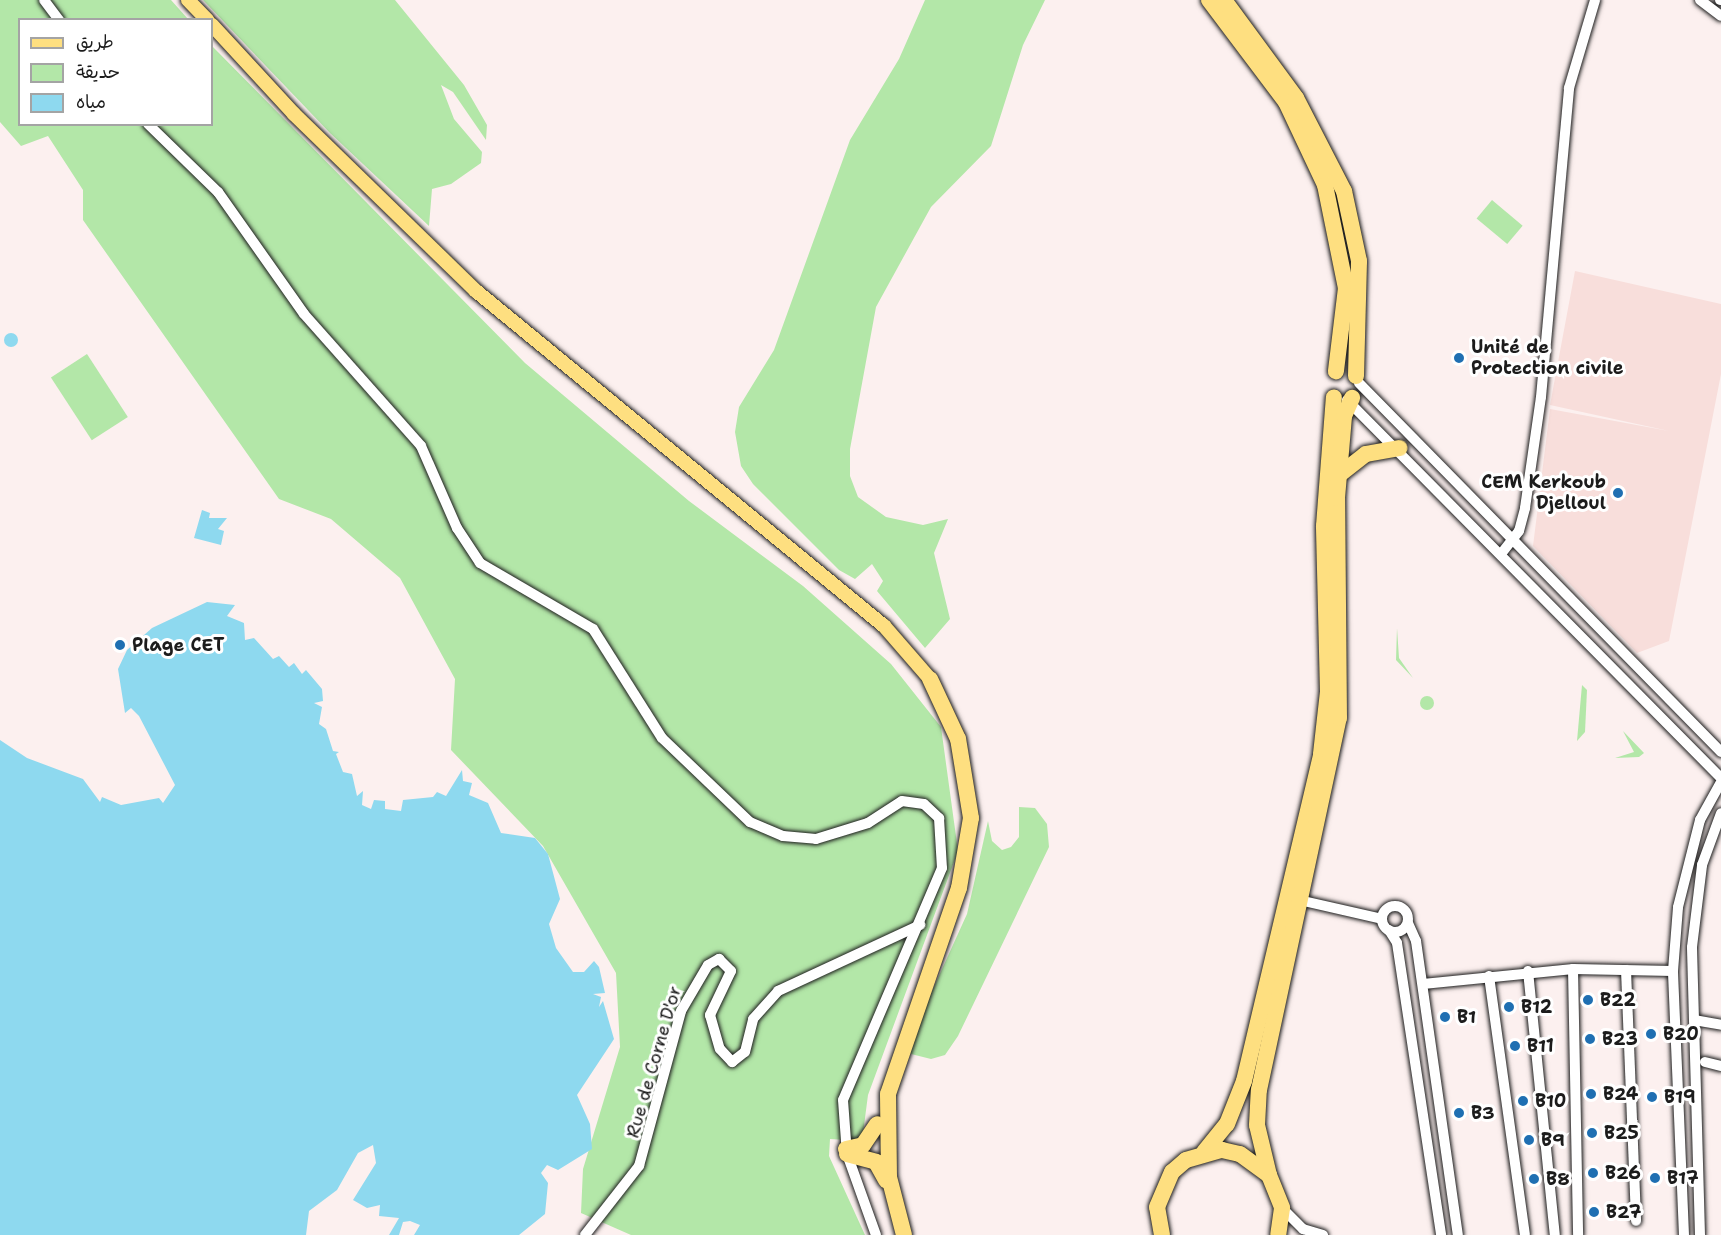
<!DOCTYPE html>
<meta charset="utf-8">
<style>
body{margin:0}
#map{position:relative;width:1721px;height:1235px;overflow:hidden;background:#fcf0ef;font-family:"Shantell Sans","Playpen Sans Arabic",sans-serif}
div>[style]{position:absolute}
.built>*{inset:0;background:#f8dedb}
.green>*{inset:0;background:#b3e7a8;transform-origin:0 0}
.round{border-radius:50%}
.water>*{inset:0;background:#8ed9ef}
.roads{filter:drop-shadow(0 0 2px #1c1c1c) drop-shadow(0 0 2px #1c1c1c)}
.minor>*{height:10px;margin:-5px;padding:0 5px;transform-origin:5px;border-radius:5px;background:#fff}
.minor>.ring{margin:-5px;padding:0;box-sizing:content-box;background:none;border:10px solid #fff;border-radius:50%}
.major>*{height:14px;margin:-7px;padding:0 7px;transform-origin:7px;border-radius:7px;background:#fedf80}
.highway>*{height:16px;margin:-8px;padding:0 8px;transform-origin:8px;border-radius:8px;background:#fedf80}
.dots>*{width:16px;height:16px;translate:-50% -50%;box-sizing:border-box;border:3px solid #fff;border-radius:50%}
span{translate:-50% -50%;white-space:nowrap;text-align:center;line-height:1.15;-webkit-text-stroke:6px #fff;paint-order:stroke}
.poi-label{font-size:18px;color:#1c1c1c;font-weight:700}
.left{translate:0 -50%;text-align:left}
.right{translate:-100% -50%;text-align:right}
.street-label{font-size:18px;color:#1c1c1c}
.legend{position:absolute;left:18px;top:18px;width:195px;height:108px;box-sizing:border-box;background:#fff;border:2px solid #a4a4a4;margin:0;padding:8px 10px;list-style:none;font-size:18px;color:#1c1c1c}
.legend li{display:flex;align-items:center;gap:12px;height:30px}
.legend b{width:30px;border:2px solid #a4a4a4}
</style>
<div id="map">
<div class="built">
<i style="clip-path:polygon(1575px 271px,1721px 304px,1721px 374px,1669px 641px,1637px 653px,1533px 546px,1550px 409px,1669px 431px,1550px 405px)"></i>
</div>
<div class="green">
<i style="clip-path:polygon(0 0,171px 0,188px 19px,20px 20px,20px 124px,212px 124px,212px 46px,525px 363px,689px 501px,803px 586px,891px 664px,941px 727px,958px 851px,868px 1095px,862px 1141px,830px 1139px,829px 1156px,865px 1235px,631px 1235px,581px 1213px,583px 1169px,620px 1047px,616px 973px,543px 846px,451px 750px,455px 679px,400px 578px,331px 519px,279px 499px,83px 220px,83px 190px,48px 136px,21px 146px,0 122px)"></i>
<i style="clip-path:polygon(203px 0,395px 0,464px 85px,487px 125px,486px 140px,453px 92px,441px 85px,454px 119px,482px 152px,481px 163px,451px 184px,432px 189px,429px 226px,330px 133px)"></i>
<i style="clip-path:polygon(925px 0,1045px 0,1023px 45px,991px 146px,931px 207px,876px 307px,850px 449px,850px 476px,858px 497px,886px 517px,923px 525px,948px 519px,934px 553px,950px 619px,925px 648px,877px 591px,883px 581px,872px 564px,855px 579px,839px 570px,753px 484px,741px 466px,735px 432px,739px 407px,774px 350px,850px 140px,899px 59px)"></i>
<i style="left:1492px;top:200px;width:40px;height:24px;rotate:40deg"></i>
<i style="left:87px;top:354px;width:75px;height:43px;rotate:57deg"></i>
<i style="clip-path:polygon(1397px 628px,1399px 658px,1413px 678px,1396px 660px)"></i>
<i style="clip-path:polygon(1582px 685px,1587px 690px,1585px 732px,1577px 741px)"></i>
<i class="round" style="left:1420px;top:696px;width:14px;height:14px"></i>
<i style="clip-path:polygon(1623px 731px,1644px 753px,1639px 757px,1615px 758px,1634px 752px)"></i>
<i style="clip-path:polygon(1019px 807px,1035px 808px,1047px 824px,1049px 847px,958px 1036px,945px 1055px,931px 1059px,911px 1054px,908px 1044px,967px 914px,988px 821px,992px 841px,1002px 850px,1011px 847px,1019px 837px)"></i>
</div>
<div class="water">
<i class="round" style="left:4px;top:333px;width:14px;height:14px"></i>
<i style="clip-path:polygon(202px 510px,210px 513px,209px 518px,227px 518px,218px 529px,224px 531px,221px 545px,194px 538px)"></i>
<i style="clip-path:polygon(207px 602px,235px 605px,227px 616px,244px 623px,245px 640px,254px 638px,273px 659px,279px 656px,289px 667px,294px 663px,302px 674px,306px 670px,322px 689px,323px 701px,314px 703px,322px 707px,319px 724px,326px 729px,333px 751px,339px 752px,336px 754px,343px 772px,352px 774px,357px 796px,363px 791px,362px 805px,371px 809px,374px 800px,385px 801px,385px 809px,401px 811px,403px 800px,433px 797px,437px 792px,446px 796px,462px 770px,463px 781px,472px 783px,469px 795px,488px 803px,501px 833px,535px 838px,548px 854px,560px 899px,549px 924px,556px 948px,573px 972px,584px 972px,594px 961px,599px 967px,605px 993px,593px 994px,601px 997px,599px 1007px,603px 1001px,614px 1039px,577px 1095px,590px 1124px,592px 1149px,558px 1170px,547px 1165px,541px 1173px,548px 1183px,545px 1214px,519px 1235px,414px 1235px,420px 1225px,410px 1221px,403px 1222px,399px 1235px,389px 1235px,399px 1218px,379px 1216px,380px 1205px,367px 1208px,353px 1200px,376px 1163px,373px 1145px,358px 1153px,337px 1190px,309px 1211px,306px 1235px,0 1235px,0 740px,27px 758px,83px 779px,100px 802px,102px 797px,121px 805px,159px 798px,163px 803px,175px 785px,139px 716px,131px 708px,125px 713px,118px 669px,127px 650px,152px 628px)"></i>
</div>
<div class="roads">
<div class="minor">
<i style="left:44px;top:0;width:25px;rotate:53deg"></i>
<i style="left:1700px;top:0;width:26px;rotate:37deg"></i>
<i style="left:1720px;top:0;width:1px"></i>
<i style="left:148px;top:124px;width:98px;rotate:44.2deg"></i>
<i style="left:218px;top:192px;width:149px;rotate:54.8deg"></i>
<i style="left:304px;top:314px;width:176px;rotate:48.4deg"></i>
<i style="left:421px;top:446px;width:90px;rotate:66.3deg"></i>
<i style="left:457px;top:528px;width:42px;rotate:56.7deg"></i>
<i style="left:480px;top:563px;width:131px;rotate:30.3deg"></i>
<i style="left:593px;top:629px;width:129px;rotate:57.7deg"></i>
<i style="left:662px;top:738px;width:122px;rotate:43.7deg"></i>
<i style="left:750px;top:822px;width:36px;rotate:23deg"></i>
<i style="left:783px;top:836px;width:33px;rotate:5deg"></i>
<i style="left:816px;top:839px;width:54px;rotate:-17.1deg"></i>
<i style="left:868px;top:823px;width:40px;rotate:-32.9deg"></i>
<i style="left:902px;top:801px;width:22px;rotate:8deg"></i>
<i style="left:924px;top:804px;width:21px;rotate:43deg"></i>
<i style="left:939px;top:818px;width:50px;rotate:86.6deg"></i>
<i style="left:942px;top:868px;width:252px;rotate:113.1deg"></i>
<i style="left:843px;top:1100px;width:54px;rotate:85.8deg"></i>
<i style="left:847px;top:1154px;width:86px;rotate:70.3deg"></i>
<i style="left:1359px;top:383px;width:517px;rotate:45.55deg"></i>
<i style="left:1347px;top:400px;width:530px;rotate:45.31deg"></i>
<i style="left:1501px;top:554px;width:29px;rotate:-52deg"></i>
<i style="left:1519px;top:531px;width:24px;rotate:-75deg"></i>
<i style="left:1525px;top:508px;width:112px;rotate:-81.8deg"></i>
<i style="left:1541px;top:397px;width:310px;rotate:-84.8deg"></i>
<i style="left:1569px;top:88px;width:92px;rotate:-73.5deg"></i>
<i style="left:1299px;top:900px;width:85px;rotate:12.9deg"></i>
<i class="ring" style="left:1382px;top:906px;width:16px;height:16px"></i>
<i style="left:1408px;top:923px;width:20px;rotate:66deg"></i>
<i style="left:1416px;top:941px;width:297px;rotate:81.9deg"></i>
<i style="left:1389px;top:930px;width:15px;rotate:58deg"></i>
<i style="left:1397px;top:943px;width:295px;rotate:81.4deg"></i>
<i style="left:1573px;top:969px;width:266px;rotate:88.9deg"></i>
<i style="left:1626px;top:970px;width:251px;rotate:87.7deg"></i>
<i style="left:1528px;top:971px;width:265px;rotate:84.2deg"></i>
<i style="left:1489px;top:976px;width:261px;rotate:82.1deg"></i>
<i style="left:1423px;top:984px;width:151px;rotate:-5.7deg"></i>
<i style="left:1573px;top:969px;width:100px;rotate:1.1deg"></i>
<i style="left:1694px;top:1020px;width:27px;rotate:10deg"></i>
<i style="left:1705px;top:1062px;width:16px;rotate:14deg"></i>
<i style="left:1282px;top:1208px;width:30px;rotate:45deg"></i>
<i style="left:1303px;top:1229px;width:21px;rotate:17deg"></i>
<i style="left:585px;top:1235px;width:88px;rotate:-52deg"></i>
<i style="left:639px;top:1166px;width:161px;rotate:-74.8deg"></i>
<i style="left:681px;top:1011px;width:53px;rotate:-59.6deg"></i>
<i style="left:708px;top:965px;width:13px;rotate:-29deg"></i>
<i style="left:719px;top:959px;width:17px;rotate:45deg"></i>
<i style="left:731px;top:971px;width:49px;rotate:115.5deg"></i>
<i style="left:710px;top:1015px;width:35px;rotate:74deg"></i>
<i style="left:720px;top:1049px;width:18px;rotate:47deg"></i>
<i style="left:732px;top:1062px;width:16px;rotate:-38deg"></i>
<i style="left:745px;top:1052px;width:34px;rotate:-76deg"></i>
<i style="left:753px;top:1019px;width:38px;rotate:-48deg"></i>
<i style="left:778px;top:991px;width:157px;rotate:-24.9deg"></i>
<i style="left:1684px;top:1235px;width:264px;rotate:-92.4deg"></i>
<i style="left:1673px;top:971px;width:64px;rotate:-85.5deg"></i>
<i style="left:1678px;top:907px;width:90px;rotate:-75.8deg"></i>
<i style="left:1700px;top:820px;width:43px;rotate:-61.1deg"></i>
<i style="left:1700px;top:1235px;width:288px;rotate:-91.6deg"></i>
<i style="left:1692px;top:947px;width:83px;rotate:-83deg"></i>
<i style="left:1702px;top:865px;width:55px;rotate:-69.9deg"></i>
</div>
<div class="major">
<i style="left:188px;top:0;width:28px;rotate:46deg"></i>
<i style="left:212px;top:25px;width:121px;rotate:47.3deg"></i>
<i style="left:294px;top:114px;width:254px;rotate:44.2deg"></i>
<i style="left:476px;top:291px;width:528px;rotate:39.39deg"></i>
<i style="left:884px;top:626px;width:70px;rotate:49deg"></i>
</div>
<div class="highway">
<i style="left:1209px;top:0;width:128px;rotate:53deg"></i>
<i style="left:1286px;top:102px;width:92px;rotate:64.8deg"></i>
<i style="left:1325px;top:185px;width:105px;rotate:78.5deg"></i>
<i style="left:1346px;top:288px;width:84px;rotate:96.9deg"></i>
<i style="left:1224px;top:0;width:122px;rotate:53.7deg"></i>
<i style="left:1296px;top:98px;width:105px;rotate:62.7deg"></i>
<i style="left:1344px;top:191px;width:72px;rotate:77.9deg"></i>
<i style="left:1359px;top:261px;width:115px;rotate:91.5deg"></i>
<i style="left:1339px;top:475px;width:34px;rotate:-38deg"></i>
<i style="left:1366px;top:454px;width:34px;rotate:-10deg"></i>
<i style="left:846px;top:1149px;width:17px;rotate:-13deg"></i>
<i style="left:863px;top:1145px;width:25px;rotate:-56deg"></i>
<i style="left:1204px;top:1152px;width:36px;rotate:-51deg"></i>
<i style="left:1227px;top:1124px;width:46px;rotate:-68.4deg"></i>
<i style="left:1244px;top:1081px;width:336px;rotate:-76.7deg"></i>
<i style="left:1321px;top:754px;width:62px;rotate:-83.6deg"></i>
<i style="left:1328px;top:692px;width:166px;rotate:-91.4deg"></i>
<i style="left:1324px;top:526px;width:129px;rotate:-85.6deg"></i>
<i style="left:847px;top:1154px;width:30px;rotate:15deg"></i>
<i style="left:876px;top:1162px;width:21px;rotate:61deg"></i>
<i style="left:1269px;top:1175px;width:51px;rotate:-103.5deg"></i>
<i style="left:1257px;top:1125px;width:35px;rotate:-87deg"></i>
<i style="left:1259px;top:1090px;width:381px;rotate:-77.9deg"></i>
<i style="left:1339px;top:718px;width:220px;rotate:-90.5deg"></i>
<i style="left:1337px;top:498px;width:82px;rotate:-85.1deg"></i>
<i style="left:1344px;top:416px;width:20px;rotate:-66deg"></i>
<i style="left:904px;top:1235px;width:60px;rotate:-104.5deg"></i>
<i style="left:889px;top:1177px;width:83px;rotate:-90.7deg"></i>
<i style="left:888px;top:1094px;width:218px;rotate:-71deg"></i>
<i style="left:959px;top:888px;width:71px;rotate:-80.3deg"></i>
<i style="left:971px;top:818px;width:80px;rotate:-99.3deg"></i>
<i style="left:958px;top:739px;width:66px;rotate:-115deg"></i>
<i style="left:1162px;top:1235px;width:28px;rotate:-100deg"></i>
<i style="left:1157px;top:1207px;width:38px;rotate:-67deg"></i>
<i style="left:1172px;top:1172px;width:18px;rotate:-41deg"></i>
<i style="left:1186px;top:1160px;width:37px;rotate:-16deg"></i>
<i style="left:1222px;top:1150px;width:18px;rotate:13deg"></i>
<i style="left:1240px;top:1154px;width:36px;rotate:36deg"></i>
<i style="left:1269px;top:1175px;width:35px;rotate:68deg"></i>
<i style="left:1282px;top:1208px;width:27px;rotate:98deg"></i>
</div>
</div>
<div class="dots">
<i style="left:1459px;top:358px;background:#1f6fb2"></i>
<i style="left:1618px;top:493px;background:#1f6fb2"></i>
<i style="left:120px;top:645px;background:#1f6fb2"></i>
<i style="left:1588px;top:1000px;background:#1f6fb2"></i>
<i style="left:1509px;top:1007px;background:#1f6fb2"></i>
<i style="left:1445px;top:1017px;background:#1f6fb2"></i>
<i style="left:1651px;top:1034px;background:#1f6fb2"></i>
<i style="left:1590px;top:1039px;background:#1f6fb2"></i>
<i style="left:1515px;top:1046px;background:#1f6fb2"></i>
<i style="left:1591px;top:1094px;background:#1f6fb2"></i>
<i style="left:1652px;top:1097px;background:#1f6fb2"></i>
<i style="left:1523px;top:1101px;background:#1f6fb2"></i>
<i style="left:1459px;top:1113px;background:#1f6fb2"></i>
<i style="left:1592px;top:1133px;background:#1f6fb2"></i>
<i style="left:1529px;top:1140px;background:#1f6fb2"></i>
<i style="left:1593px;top:1173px;background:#1f6fb2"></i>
<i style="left:1655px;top:1178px;background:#1f6fb2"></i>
<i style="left:1534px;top:1179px;background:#1f6fb2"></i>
<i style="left:1594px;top:1212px;background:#1f6fb2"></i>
</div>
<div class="poi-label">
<span class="left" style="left:1471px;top:358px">Unité de<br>Protection civile</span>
<span class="right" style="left:1606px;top:493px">CEM Kerkoub<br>Djelloul</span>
<span class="left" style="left:132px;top:645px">Plage CET</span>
<span class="left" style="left:1600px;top:1000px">B22</span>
<span class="left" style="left:1521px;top:1007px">B12</span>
<span class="left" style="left:1457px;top:1017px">B1</span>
<span class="left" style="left:1663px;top:1034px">B20</span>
<span class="left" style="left:1602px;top:1039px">B23</span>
<span class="left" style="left:1527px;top:1046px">B11</span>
<span class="left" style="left:1603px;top:1094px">B24</span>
<span class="left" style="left:1664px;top:1097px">B19</span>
<span class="left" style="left:1535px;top:1101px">B10</span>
<span class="left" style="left:1471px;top:1113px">B3</span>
<span class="left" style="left:1604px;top:1133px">B25</span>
<span class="left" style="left:1541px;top:1140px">B9</span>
<span class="left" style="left:1605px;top:1173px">B26</span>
<span class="left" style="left:1667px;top:1178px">B17</span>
<span class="left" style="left:1546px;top:1179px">B8</span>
<span class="left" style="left:1606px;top:1212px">B27</span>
</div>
<div class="street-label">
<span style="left:654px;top:1062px;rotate:-74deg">Rue de Corne D'or</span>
</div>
<ul class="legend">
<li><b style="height:8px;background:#fedf80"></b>طريق</li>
<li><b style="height:16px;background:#b3e7a8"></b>حديقة</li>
<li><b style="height:16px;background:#8ed9ef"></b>مياه</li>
</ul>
</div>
